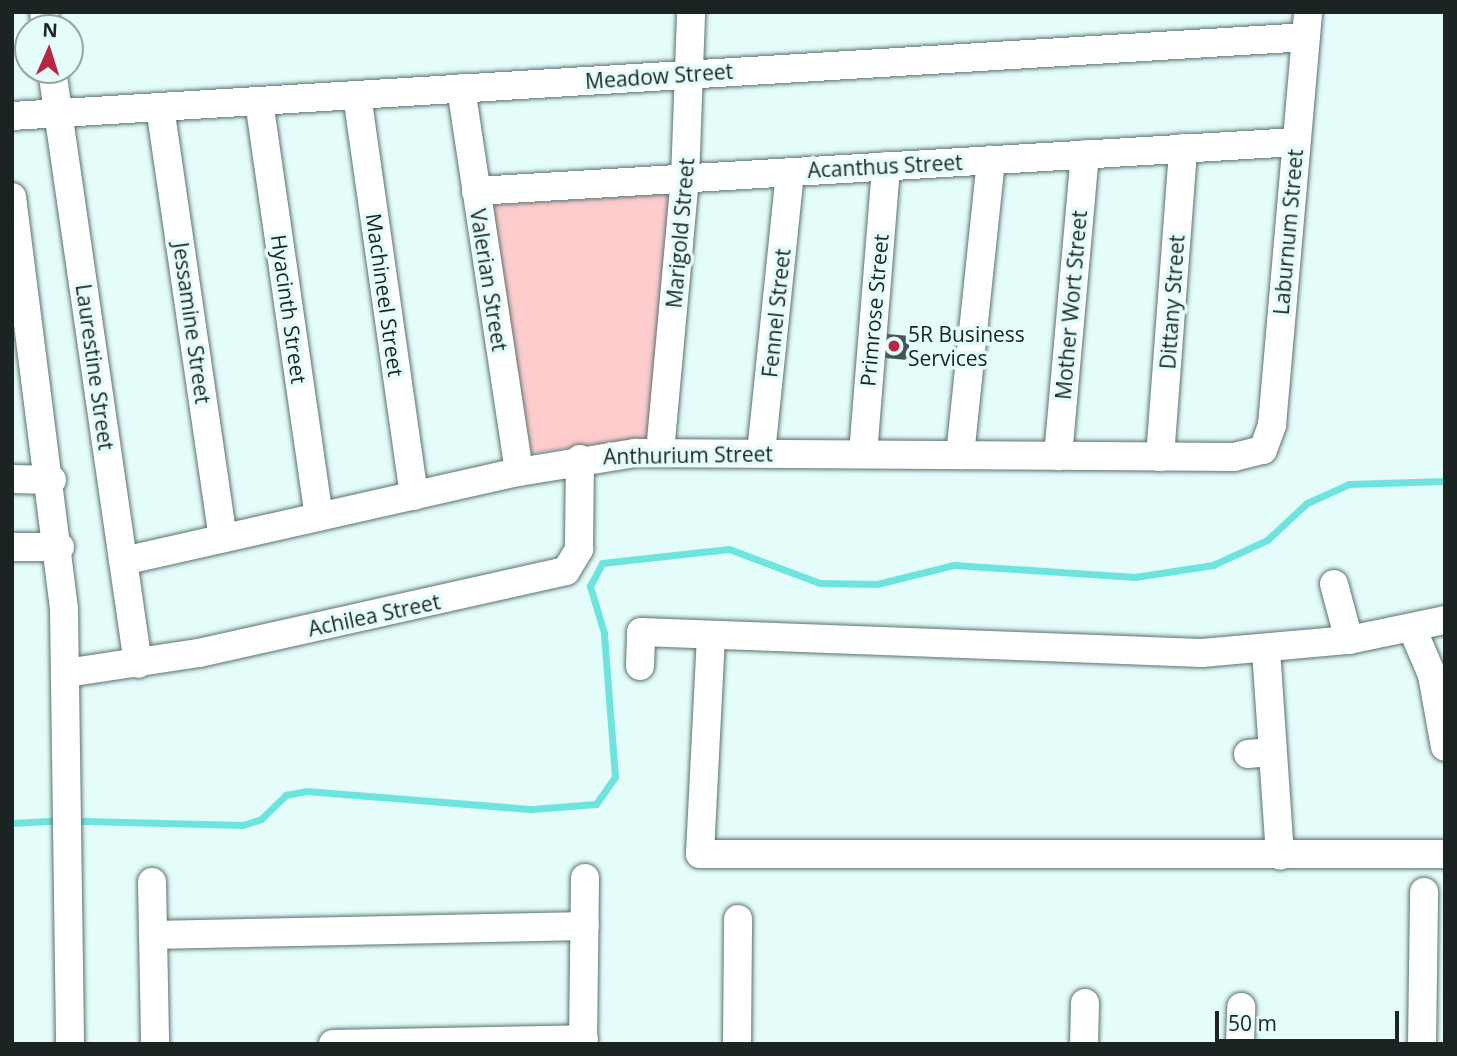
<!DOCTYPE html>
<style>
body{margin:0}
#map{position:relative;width:1457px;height:1056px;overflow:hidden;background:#e4fcfa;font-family:"Open Sans",sans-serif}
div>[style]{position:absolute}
.green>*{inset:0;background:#fdcccd}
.stream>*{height:7px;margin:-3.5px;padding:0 3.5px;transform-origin:3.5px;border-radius:3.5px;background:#6ee4df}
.building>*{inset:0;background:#425655;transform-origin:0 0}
.roads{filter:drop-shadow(0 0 2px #5b716f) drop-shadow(0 0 2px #5b716f)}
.minor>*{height:28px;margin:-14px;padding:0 14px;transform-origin:14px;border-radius:14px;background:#fff}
.dots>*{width:19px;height:19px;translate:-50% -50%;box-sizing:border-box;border:4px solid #e4fcfa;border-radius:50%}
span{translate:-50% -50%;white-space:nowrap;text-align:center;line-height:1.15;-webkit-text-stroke:7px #e4fcfa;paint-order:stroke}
.street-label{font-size:21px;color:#1b2423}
.poi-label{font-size:21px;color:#1b2423}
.left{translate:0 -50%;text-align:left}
.frame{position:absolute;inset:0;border:14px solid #1b2423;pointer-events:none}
.north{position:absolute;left:14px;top:14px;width:70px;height:70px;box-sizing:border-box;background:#e4fcfa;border:2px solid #94a6a4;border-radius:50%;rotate:3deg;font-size:19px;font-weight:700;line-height:28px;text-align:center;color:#1b2423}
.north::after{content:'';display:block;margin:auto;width:24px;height:32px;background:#b82742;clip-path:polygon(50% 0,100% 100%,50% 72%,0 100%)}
.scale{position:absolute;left:1215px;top:1011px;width:184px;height:32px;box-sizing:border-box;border:4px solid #1b2423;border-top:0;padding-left:9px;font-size:21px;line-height:24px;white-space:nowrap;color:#1b2423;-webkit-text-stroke:5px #e4fcfa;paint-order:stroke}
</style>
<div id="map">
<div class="green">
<i style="clip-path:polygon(669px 194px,649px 438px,531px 453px,493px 205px)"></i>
</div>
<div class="stream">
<i style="left:83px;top:821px;width:160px;rotate:1.4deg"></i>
<i style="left:243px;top:825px;width:19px;rotate:-18deg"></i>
<i style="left:261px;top:819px;width:35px;rotate:-44deg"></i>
<i style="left:286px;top:795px;width:20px;rotate:-11deg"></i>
<i style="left:306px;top:791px;width:227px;rotate:4.6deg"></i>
<i style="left:532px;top:809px;width:64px;rotate:-4.5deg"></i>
<i style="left:596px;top:804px;width:33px;rotate:-55deg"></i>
<i style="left:615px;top:777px;width:144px;rotate:-94.4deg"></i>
<i style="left:604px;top:633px;width:49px;rotate:-106.6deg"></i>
<i style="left:590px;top:586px;width:26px;rotate:-62deg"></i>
<i style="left:602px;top:563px;width:128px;rotate:-6.3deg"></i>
<i style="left:729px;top:549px;width:97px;rotate:20.5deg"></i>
<i style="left:820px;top:583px;width:57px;rotate:1deg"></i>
<i style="left:877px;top:584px;width:79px;rotate:-13.9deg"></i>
<i style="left:954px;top:565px;width:181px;rotate:3.8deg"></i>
<i style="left:1135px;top:577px;width:79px;rotate:-8.7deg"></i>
<i style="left:1213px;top:565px;width:60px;rotate:-24.8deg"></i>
<i style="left:1267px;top:540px;width:54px;rotate:-42.8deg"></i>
<i style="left:1307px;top:503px;width:46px;rotate:-24.3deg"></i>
<i style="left:1349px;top:484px;width:96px;rotate:-1.8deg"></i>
<i style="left:12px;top:823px;width:38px;rotate:-3deg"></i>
</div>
<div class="building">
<i style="left:887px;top:334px;width:23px;height:24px;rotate:5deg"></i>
</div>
<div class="roads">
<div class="minor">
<i style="left:44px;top:12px;width:16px;rotate:83deg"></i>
<i style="left:52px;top:70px;width:600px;rotate:81.76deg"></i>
<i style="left:461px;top:88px;width:388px;rotate:81.4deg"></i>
<i style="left:357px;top:95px;width:405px;rotate:81.9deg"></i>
<i style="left:259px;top:101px;width:420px;rotate:81.8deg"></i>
<i style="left:160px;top:107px;width:436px;rotate:81.7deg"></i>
<i style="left:12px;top:116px;width:1296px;rotate:-3.49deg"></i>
<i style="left:476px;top:191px;width:820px;rotate:-3.42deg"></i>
<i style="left:12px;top:197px;width:415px;rotate:82.8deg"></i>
<i style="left:64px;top:609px;width:435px;rotate:89.2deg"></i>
<i style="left:660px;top:452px;width:274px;rotate:-84.8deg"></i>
<i style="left:685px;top:179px;width:167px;rotate:-87.9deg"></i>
<i style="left:761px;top:453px;width:282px;rotate:-84.1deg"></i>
<i style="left:863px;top:454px;width:289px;rotate:-85.4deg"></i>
<i style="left:960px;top:455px;width:297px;rotate:-84deg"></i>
<i style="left:1058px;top:456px;width:303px;rotate:-84.9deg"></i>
<i style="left:1160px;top:457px;width:310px;rotate:-85.7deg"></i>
<i style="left:12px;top:479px;width:40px;rotate:1.4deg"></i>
<i style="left:12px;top:547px;width:48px"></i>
<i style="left:123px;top:561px;width:406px;rotate:-12.7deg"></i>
<i style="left:519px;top:472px;width:118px;rotate:-9.3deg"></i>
<i style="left:635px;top:453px;width:599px;rotate:0.38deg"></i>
<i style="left:1234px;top:457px;width:30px;rotate:-14deg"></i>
<i style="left:1263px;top:450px;width:27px;rotate:-70deg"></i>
<i style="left:1272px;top:425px;width:415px;rotate:-85deg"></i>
<i style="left:1334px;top:584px;width:58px;rotate:75deg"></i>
<i style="left:1412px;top:628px;width:51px;rotate:66.9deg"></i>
<i style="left:1432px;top:675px;width:73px;rotate:79.8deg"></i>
<i style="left:711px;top:636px;width:218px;rotate:92.9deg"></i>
<i style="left:700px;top:854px;width:745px"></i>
<i style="left:1266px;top:650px;width:206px;rotate:86.1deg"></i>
<i style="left:640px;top:666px;width:34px;rotate:-88deg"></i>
<i style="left:641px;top:632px;width:561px;rotate:2.14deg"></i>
<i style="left:1202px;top:653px;width:148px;rotate:-5.1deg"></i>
<i style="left:1349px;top:640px;width:98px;rotate:-11.8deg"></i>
<i style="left:66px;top:673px;width:134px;rotate:-8.6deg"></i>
<i style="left:199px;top:653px;width:376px;rotate:-12.6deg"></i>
<i style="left:566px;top:571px;width:26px;rotate:-59deg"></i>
<i style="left:579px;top:549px;width:90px;rotate:-89.4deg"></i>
<i style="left:1248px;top:754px;width:24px;rotate:-5deg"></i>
<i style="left:152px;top:882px;width:162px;rotate:88.9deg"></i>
<i style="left:153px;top:935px;width:432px;rotate:-1.2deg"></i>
<i style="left:333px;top:1044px;width:251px;rotate:-1.1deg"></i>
<i style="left:583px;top:1044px;width:166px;rotate:-89.3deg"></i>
<i style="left:737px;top:1044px;width:125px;rotate:-89.5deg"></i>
<i style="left:1084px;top:1044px;width:41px;rotate:-88.6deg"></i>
<i style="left:1240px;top:1044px;width:37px;rotate:-88deg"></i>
<i style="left:1422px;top:1044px;width:152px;rotate:-89.2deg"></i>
</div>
</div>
<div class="dots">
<i style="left:894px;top:346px;background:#b82742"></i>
</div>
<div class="street-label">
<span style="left:659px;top:76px;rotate:-4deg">Meadow Street</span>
<span style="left:885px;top:166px;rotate:-3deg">Acanthus Street</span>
<span style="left:1288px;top:232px;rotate:-85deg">Laburnum Street</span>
<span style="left:680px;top:233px;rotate:-85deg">Marigold Street</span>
<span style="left:489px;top:280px;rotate:81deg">Valerian Street</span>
<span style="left:385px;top:295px;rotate:82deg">Machineel Street</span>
<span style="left:1172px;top:302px;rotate:-86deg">Dittany Street</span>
<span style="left:1071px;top:305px;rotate:-85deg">Mother Wort Street</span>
<span style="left:289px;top:309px;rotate:82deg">Hyacinth Street</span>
<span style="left:874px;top:310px;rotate:-85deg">Primrose Street</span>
<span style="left:776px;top:313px;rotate:-84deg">Fennel Street</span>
<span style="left:192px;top:323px;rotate:82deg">Jessamine Street</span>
<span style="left:95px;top:367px;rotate:82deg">Laurestine Street</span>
<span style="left:688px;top:455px;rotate:-1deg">Anthurium Street</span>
<span style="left:374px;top:615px;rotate:-12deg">Achilea Street</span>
</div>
<div class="poi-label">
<span class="left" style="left:908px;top:346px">5R Business<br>Services</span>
</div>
<div class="frame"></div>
<div class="north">N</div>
<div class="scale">50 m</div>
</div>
